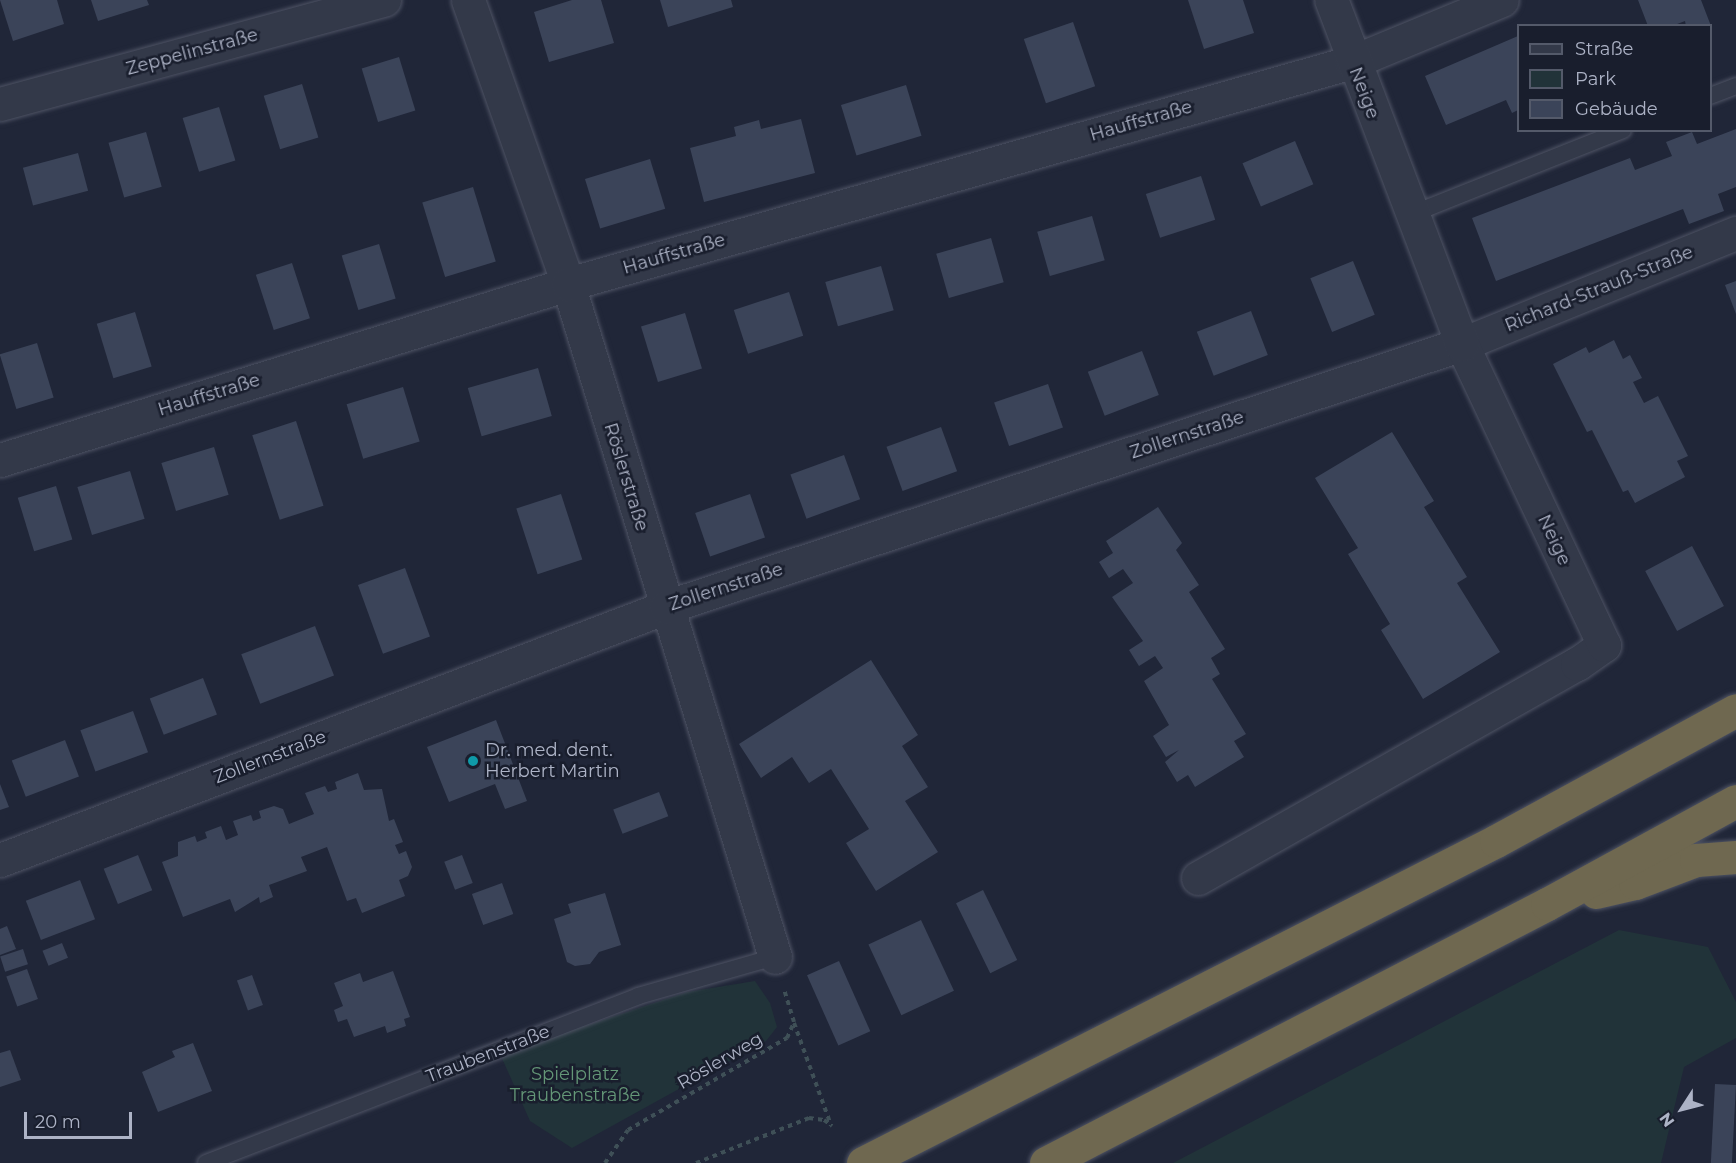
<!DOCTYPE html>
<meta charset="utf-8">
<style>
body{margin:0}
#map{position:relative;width:1736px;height:1163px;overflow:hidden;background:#202638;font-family:Montserrat,sans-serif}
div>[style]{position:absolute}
.green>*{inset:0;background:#213339}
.building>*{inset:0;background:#3b4459;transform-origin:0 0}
.path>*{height:4px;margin-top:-2px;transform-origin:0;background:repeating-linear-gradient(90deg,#3f5057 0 4.5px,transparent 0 9px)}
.roads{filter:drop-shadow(0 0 2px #4e5364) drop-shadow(0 0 2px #4e5364)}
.lane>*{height:16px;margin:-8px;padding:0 8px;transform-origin:8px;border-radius:8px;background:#333949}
.street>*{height:33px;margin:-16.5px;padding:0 16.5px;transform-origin:16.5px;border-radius:16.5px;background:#333949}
.highway>*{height:33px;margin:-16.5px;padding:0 16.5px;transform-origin:16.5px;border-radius:16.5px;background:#6f6850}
.dots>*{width:16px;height:16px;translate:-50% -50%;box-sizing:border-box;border:3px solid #191e2d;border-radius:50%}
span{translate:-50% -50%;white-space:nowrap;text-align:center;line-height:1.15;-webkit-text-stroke:5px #191e2d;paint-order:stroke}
.street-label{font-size:18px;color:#adb3c6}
.poi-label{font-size:18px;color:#adb3c6}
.left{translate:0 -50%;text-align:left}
.park-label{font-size:18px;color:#649777}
.legend{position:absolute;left:1517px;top:24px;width:195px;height:108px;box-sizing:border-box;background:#191e2d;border:2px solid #545a6a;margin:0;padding:8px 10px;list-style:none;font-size:18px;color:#adb3c6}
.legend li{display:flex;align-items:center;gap:12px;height:30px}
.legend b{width:30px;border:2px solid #545a6a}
.north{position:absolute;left:1652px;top:1079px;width:60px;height:60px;-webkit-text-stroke:4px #191e2d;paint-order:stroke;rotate:234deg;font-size:16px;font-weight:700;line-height:24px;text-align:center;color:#adb3c6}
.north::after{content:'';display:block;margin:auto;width:21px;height:27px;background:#adb3c6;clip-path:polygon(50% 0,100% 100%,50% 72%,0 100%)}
.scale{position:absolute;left:24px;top:1112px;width:108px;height:27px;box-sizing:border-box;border:3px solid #adb3c6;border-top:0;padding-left:8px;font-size:18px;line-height:21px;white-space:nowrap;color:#adb3c6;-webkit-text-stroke:4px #191e2d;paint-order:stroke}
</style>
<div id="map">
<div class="green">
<i style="clip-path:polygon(1619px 930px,1708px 947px,1736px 1002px,1736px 1038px,1684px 1067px,1661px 1163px,1173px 1163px)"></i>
<i style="clip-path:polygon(755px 981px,770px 1003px,777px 1027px,766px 1041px,572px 1148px,530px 1121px,500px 1054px,687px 992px)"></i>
</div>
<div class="building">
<i style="clip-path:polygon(0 0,57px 0,64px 24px,13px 41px)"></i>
<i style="clip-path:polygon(91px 0,147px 0,149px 5px,98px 21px)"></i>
<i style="clip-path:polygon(572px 0,601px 0,614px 43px,549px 62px,534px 12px)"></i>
<i style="clip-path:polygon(660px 0,731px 0,733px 7px,668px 27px)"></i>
<i style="clip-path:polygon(1188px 0,1243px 0,1254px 33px,1204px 49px)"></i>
<i style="clip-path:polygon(1638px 0,1701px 0,1711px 26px,1686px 26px,1685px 21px,1672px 26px,1648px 26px)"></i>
<i style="left:1073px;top:22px;width:68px;height:52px;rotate:71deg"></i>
<i style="clip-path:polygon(1518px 36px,1518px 110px,1512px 113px,1506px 100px,1446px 125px,1425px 76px)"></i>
<i style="left:399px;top:57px;width:56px;height:39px;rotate:73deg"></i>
<i style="left:302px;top:84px;width:56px;height:40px;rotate:73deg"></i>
<i style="left:906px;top:85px;width:53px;height:68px;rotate:73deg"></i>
<i style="left:219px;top:107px;width:56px;height:38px;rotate:73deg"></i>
<i style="clip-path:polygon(801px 119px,815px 173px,704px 202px,690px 148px,736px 136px,734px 127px,759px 120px,761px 129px)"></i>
<i style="clip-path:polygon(1736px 129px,1736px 187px,1718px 194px,1724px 211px,1689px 224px,1683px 209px,1496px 281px,1472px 218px,1630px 158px,1635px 170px,1672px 156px,1666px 142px,1692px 132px,1697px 144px)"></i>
<i style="left:146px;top:132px;width:57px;height:39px;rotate:74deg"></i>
<i style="left:1295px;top:141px;width:47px;height:57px;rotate:67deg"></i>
<i style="left:78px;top:153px;width:39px;height:57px;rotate:75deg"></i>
<i style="left:650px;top:159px;width:52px;height:68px;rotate:73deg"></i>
<i style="left:1201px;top:176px;width:46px;height:58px;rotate:72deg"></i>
<i style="left:473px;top:187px;width:78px;height:53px;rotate:73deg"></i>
<i style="left:1092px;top:216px;width:46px;height:57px;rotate:74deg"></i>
<i style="left:991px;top:238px;width:46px;height:57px;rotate:74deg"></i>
<i style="left:379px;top:244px;width:57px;height:39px;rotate:73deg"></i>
<i style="left:1353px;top:261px;width:58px;height:46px;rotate:68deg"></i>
<i style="left:292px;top:263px;width:58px;height:38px;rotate:72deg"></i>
<i style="left:881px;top:266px;width:46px;height:58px;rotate:74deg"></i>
<i style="clip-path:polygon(1736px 281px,1736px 314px,1725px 285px)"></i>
<i style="left:789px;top:292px;width:46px;height:58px;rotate:72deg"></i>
<i style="left:1251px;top:311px;width:47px;height:58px;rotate:69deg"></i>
<i style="left:135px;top:312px;width:57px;height:40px;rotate:73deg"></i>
<i style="left:685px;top:313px;width:58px;height:46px;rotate:73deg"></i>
<i style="clip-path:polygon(1614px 340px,1623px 359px,1630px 355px,1642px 378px,1633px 382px,1644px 403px,1658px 396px,1688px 456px,1677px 461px,1685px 477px,1635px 503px,1628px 490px,1623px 492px,1592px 430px,1587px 432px,1553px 364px,1586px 347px,1589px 353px)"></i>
<i style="left:37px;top:343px;width:57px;height:39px;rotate:73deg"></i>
<i style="left:1142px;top:351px;width:47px;height:58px;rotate:69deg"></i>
<i style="left:538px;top:368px;width:50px;height:73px;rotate:74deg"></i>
<i style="left:1048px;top:384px;width:46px;height:57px;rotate:71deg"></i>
<i style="left:403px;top:387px;width:57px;height:59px;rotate:73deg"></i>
<i style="left:296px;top:421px;width:89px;height:46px;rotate:72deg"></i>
<i style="left:941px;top:427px;width:47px;height:58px;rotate:70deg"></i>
<i style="clip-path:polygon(1392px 432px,1434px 501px,1424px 507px,1467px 577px,1457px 583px,1500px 652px,1423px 699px,1381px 630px,1390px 624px,1348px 554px,1358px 548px,1315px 478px)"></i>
<i style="left:214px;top:447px;width:50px;height:55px;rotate:73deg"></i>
<i style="left:844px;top:455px;width:47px;height:57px;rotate:70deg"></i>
<i style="left:130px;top:471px;width:50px;height:55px;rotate:73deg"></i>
<i style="left:56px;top:486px;width:56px;height:40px;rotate:73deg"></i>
<i style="left:561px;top:494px;width:69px;height:47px;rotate:72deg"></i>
<i style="left:750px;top:494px;width:46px;height:58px;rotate:71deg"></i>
<i style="clip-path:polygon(1158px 507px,1182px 543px,1176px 550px,1199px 585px,1189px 592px,1225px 649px,1211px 658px,1220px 674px,1212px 679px,1246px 734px,1234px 741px,1244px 757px,1195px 787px,1188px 775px,1177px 782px,1165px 762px,1179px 750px,1166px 757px,1153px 736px,1169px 725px,1144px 681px,1163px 668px,1155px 656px,1139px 666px,1129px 650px,1143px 641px,1112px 597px,1133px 583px,1123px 569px,1109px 578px,1099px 562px,1113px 553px,1106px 541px)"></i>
<i style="left:1692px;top:546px;width:68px;height:53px;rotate:62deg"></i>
<i style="left:405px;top:568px;width:73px;height:50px;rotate:70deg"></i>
<i style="left:315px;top:626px;width:53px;height:79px;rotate:69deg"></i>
<i style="clip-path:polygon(871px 660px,918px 735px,902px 746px,928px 787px,905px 801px,938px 852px,876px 891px,846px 843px,869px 829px,831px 769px,809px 783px,792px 757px,761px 778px,739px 744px)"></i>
<i style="left:203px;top:678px;width:39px;height:57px;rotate:69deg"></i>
<i style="left:133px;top:711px;width:44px;height:56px;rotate:70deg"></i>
<i style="clip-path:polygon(496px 720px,527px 801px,505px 809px,495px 784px,449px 802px,427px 747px)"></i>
<i style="left:65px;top:740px;width:39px;height:57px;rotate:69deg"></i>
<i style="clip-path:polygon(358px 773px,364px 790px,382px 789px,389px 821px,394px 819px,403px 842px,395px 845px,399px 854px,406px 851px,412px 867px,408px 876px,399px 880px,405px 896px,362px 913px,356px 898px,347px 901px,327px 847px,301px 857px,307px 871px,269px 885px,273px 897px,260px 903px,259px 897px,235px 912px,230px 899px,183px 917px,162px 862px,178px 856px,178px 842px,195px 836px,197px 842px,207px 838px,205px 832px,221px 826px,226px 840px,238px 835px,233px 821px,251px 815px,253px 821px,261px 818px,259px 811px,274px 806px,283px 809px,289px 824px,314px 814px,305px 793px,325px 786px,328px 792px,337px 789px,335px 782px)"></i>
<i style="clip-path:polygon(0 784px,9px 807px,0 810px)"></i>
<i style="left:659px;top:792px;width:26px;height:49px;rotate:69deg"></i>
<i style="left:138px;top:855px;width:38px;height:37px;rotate:68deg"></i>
<i style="left:462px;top:855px;width:30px;height:19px;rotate:69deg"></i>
<i style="left:80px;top:880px;width:42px;height:58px;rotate:69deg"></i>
<i style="left:502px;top:883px;width:33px;height:32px;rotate:70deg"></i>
<i style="left:983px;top:890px;width:78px;height:30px;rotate:64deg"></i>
<i style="clip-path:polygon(605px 893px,621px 945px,599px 952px,590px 964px,575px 966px,567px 962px,554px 919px,571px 913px,568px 904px)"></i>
<i style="left:921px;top:920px;width:78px;height:58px;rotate:65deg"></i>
<i style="clip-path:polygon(7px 926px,16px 949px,0 955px,0 929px)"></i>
<i style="left:62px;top:943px;width:16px;height:21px;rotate:68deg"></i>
<i style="left:23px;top:949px;width:16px;height:24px;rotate:72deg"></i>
<i style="left:839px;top:961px;width:77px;height:35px;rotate:66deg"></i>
<i style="left:27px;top:969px;width:32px;height:22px;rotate:70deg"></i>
<i style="clip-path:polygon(393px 971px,410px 1017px,404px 1019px,406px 1026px,387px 1033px,385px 1026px,354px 1037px,347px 1019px,338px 1022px,334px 1010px,343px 1006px,334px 983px,360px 973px,363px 982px)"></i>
<i style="left:252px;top:975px;width:32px;height:16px;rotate:70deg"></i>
<i style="clip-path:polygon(193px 1043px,212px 1091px,158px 1112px,142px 1072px,175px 1057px,172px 1051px)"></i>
<i style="clip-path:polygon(10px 1050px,21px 1080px,0 1087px,0 1053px)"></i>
<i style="left:1715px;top:1084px;width:21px;height:79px;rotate:3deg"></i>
</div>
<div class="path">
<i style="left:794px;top:1023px;width:109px;rotate:70.1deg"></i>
<i style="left:605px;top:1163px;width:40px;rotate:-55.1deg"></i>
<i style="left:628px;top:1130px;width:184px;rotate:-30.1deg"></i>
<i style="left:787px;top:1038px;width:17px;rotate:-66deg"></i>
<i style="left:794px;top:1022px;width:34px;rotate:-107deg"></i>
<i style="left:696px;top:1163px;width:122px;rotate:-21.7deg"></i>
<i style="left:809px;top:1118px;width:15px;rotate:8deg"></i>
<i style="left:824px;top:1120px;width:10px;rotate:37deg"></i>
</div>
<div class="roads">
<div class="lane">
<i style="left:1710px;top:96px;width:28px;rotate:-21deg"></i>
<i style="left:1412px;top:214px;width:227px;rotate:-21.7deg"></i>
<i style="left:206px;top:1163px;width:463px;rotate:-21.1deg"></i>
<i style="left:638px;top:996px;width:142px;rotate:-15.9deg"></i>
</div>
<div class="street">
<i style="left:468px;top:0;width:301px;rotate:70.6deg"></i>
<i style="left:568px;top:284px;width:704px;rotate:72.9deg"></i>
<i style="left:0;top:104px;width:398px;rotate:-15.2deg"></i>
<i style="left:0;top:460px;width:595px;rotate:-17.22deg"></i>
<i style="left:568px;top:284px;width:815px;rotate:-15.81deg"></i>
<i style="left:1352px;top:62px;width:162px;rotate:-22.5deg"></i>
<i style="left:0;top:860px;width:712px;rotate:-20.8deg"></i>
<i style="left:666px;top:607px;width:838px;rotate:-18.28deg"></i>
<i style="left:1462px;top:344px;width:296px;rotate:-22.1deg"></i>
<i style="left:1198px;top:878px;width:435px;rotate:-29.5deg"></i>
<i style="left:1577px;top:664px;width:33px;rotate:-35deg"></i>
<i style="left:1604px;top:645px;width:333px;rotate:-115.3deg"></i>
<i style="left:1462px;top:344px;width:368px;rotate:-110.8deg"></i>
</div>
<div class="highway">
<i style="left:1596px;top:892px;width:40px;rotate:-13deg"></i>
<i style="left:1635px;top:883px;width:65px;rotate:-20.7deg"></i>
<i style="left:1696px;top:860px;width:40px;rotate:-4.3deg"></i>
<i style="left:863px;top:1163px;width:710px;rotate:-26.96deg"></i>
<i style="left:1496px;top:841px;width:273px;rotate:-28.6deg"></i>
<i style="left:1046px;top:1163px;width:564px;rotate:-27.34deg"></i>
<i style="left:1547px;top:904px;width:215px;rotate:-28.6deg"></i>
</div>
</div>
<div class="dots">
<i style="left:473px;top:761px;background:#0f9aa8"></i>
</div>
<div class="street-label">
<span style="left:192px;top:52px;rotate:-15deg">Zeppelinstraße</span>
<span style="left:1364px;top:93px;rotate:69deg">Neige</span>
<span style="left:1141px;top:121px;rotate:-16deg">Hauffstraße</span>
<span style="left:674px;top:254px;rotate:-16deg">Hauffstraße</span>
<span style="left:1599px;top:289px;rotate:-22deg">Richard-Strauß-Straße</span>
<span style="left:209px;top:395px;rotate:-17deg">Hauffstraße</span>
<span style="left:1187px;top:435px;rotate:-18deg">Zollernstraße</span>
<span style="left:626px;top:477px;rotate:73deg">Röslerstraße</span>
<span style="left:1554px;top:540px;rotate:65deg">Neige</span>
<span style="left:726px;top:587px;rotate:-18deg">Zollernstraße</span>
<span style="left:270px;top:757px;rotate:-21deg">Zollernstraße</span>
<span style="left:488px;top:1054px;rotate:-21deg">Traubenstraße</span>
<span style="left:720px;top:1061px;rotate:-30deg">Röslerweg</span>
</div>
<div class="poi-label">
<span class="left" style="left:485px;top:761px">Dr. med. dent.<br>Herbert Martin</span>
</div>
<div class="park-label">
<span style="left:575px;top:1085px">Spielplatz<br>Traubenstraße</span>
</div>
<ul class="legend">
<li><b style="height:8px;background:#333949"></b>Straße</li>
<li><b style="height:16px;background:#213339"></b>Park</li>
<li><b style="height:16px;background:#3b4459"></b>Gebäude</li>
</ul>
<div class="north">N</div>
<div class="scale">20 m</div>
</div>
